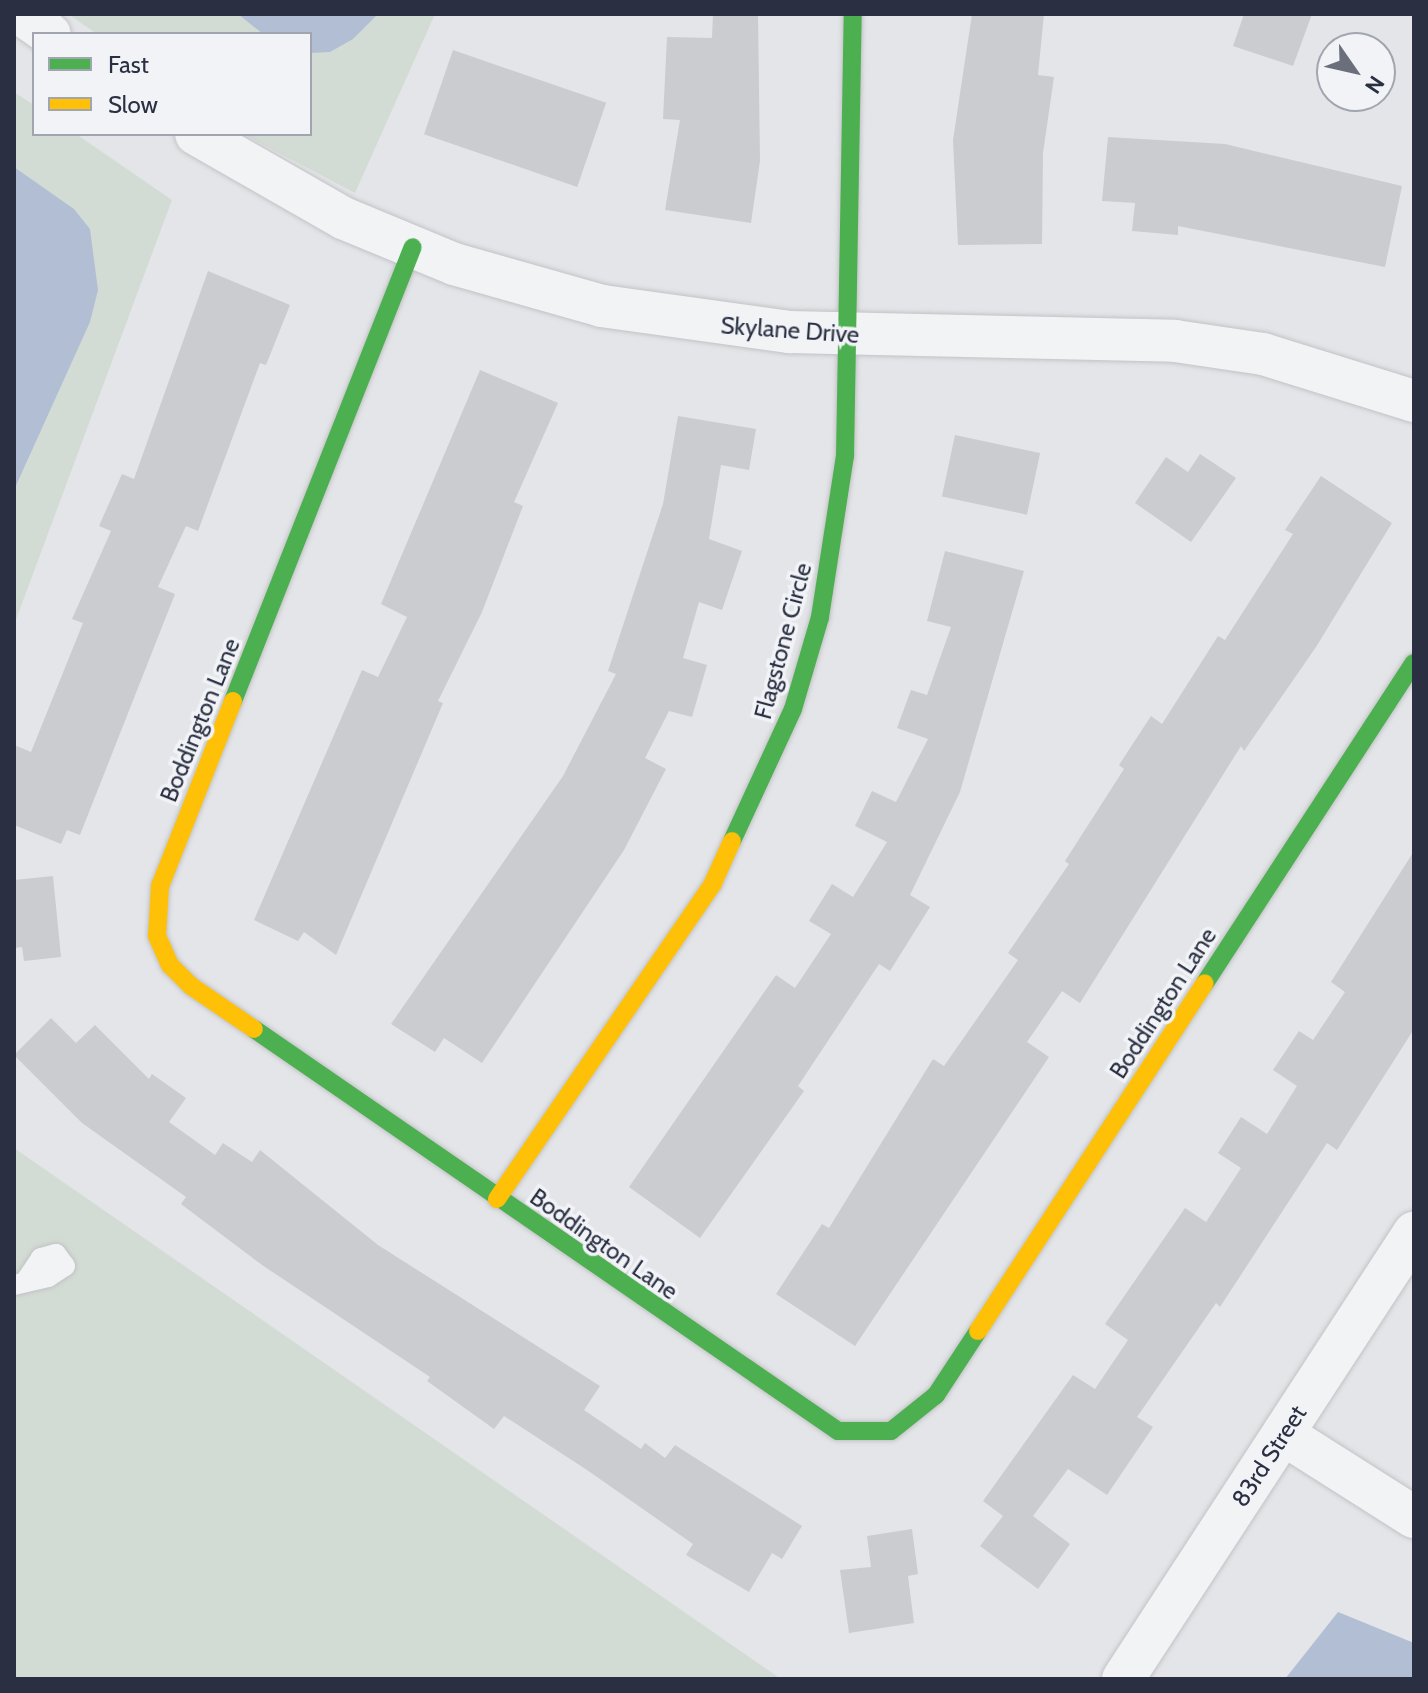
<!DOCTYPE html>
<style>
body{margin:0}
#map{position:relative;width:1428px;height:1693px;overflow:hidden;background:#e4e5e8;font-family:Cabin,sans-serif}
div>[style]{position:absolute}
.green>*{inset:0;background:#d3dcd4}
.water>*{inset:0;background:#b2bed3}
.building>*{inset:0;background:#cacccf;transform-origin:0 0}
.roads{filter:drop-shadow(0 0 2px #c2c3c6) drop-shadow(0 0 2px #c2c3c6)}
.lane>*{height:20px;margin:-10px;padding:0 10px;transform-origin:10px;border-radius:10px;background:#f2f3f5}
.street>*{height:42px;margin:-21px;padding:0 21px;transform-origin:21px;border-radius:21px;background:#f2f3f5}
.fast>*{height:18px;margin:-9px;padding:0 9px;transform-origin:9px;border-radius:9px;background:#4caf50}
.slow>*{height:18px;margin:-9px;padding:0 9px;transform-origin:9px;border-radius:9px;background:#ffc107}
span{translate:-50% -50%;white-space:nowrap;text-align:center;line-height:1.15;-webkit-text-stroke:7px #f1f3f7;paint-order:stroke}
.street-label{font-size:24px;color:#2a3042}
.frame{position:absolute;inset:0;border:16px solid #2a3042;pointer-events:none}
.legend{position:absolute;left:32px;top:32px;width:280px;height:104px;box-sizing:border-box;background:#f1f3f7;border:2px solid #a1a5af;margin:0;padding:10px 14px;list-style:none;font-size:24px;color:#2a3042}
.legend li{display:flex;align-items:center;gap:16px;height:40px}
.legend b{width:40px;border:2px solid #a1a5af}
.north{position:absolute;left:1316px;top:32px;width:80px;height:80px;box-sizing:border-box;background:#f1f3f7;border:2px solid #a1a5af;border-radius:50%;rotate:124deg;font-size:22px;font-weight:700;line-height:32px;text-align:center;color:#2a3042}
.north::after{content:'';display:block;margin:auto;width:28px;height:36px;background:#6b6f7c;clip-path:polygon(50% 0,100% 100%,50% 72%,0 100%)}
</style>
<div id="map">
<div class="green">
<i style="clip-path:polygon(68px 14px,435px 14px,355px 193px,243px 134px,310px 134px,310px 34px,97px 34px)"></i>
<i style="clip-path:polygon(14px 92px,34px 105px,34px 134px,76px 134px,172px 200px,14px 625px)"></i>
<i style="clip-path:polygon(14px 1148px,781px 1679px,14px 1679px)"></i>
</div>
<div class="water">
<i style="clip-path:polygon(238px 14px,378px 14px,353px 39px,330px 52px,310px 53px,310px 34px,263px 34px)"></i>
<i style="clip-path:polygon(14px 167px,74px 209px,90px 229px,98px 290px,90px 322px,14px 490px)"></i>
<i style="clip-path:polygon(1338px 1612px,1414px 1643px,1414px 1679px,1285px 1679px)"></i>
</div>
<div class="building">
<i style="clip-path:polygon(713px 14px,758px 14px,760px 161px,751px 223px,665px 210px,680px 120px,663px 119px,667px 37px,712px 38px)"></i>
<i style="clip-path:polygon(972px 14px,1044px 14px,1038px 75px,1054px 77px,1043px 153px,1042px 244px,958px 245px,953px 140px)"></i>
<i style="clip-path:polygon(1244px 14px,1312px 14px,1293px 66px,1233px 46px)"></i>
<i style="left:453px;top:50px;width:162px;height:89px;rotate:19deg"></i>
<i style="clip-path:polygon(1108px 137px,1225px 144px,1402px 186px,1385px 267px,1178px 226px,1178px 235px,1132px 231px,1135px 203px,1102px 201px)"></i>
<i style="clip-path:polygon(208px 271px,290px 305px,266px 365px,260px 363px,198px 531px,186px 526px,158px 587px,175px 594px,80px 835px,67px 830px,61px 844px,14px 825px,14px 745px,31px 752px,83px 623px,72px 619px,111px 531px,99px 526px,122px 474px,134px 479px)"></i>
<i style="clip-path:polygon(480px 370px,558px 403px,514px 502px,523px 506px,482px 612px,438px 701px,443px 703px,336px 955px,304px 932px,298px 941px,254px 920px,362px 670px,378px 677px,407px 617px,381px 604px)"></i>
<i style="clip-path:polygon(678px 416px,756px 429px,749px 470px,721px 465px,709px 539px,742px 551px,722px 610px,699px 602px,683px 658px,707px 665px,692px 717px,669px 711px,645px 758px,666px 769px,624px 850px,482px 1063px,444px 1038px,435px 1052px,391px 1024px,563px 776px,616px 674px,608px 671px,663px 504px)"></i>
<i style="left:955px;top:435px;width:87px;height:63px;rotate:12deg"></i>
<i style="clip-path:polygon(1200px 454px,1236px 478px,1191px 542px,1135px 503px,1166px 457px,1188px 472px)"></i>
<i style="clip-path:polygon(1321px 476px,1392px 523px,1316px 647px,1244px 751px,1241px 746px,1080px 1003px,1062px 991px,1027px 1042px,1049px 1057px,855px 1346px,776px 1294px,822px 1224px,829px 1228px,933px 1059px,944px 1066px,1018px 960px,1008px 953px,1069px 864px,1065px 861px,1124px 769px,1119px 765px,1151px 716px,1162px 724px,1218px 636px,1225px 640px,1293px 534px,1285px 530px)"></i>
<i style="clip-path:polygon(945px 551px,1024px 571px,960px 792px,910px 895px,930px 907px,890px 971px,879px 964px,798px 1086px,804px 1091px,700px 1238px,629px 1187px,776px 975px,795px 988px,831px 934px,809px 921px,832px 884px,853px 897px,887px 842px,855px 826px,872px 791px,896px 802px,928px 739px,897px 728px,911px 690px,927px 695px,951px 627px,927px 621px)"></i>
<i style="clip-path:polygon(1414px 851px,1414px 1029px,1337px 1150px,1327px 1143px,1220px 1307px,1216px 1303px,1137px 1417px,1153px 1427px,1107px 1495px,1068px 1469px,1033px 1516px,1070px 1544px,1038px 1589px,980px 1546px,1003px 1516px,983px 1501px,1073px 1375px,1095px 1389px,1128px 1340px,1105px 1324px,1185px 1208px,1206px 1222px,1241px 1168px,1218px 1153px,1241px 1117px,1267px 1134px,1297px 1086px,1273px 1070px,1299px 1031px,1313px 1040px,1345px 992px,1331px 982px)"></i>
<i style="clip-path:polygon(53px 876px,61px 957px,24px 961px,22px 947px,14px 948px,14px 880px)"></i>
<i style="clip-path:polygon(51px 1018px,76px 1043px,95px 1025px,149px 1079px,152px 1074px,186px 1098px,169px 1122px,215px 1155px,223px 1143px,252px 1162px,260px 1150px,378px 1245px,600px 1386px,584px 1410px,641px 1449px,645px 1443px,665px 1458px,675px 1445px,802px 1526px,782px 1559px,772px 1553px,749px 1592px,686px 1555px,693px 1544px,587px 1470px,504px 1416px,494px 1429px,427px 1381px,430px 1377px,262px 1265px,181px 1204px,186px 1197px,82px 1123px,14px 1055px)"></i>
<i style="clip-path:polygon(912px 1529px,918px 1574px,908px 1576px,914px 1623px,849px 1633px,840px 1570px,871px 1567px,867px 1536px)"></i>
</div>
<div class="roads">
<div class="lane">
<i style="left:14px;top:1285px;width:35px;rotate:-13deg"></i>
<i style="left:48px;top:1277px;width:20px;rotate:-33deg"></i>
<i style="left:65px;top:1266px;width:15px;rotate:-127deg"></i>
<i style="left:56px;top:1254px;width:16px;rotate:165deg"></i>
<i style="left:41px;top:1258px;width:29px;rotate:124deg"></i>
</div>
<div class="street">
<i style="left:21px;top:14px;width:35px;rotate:35deg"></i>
<i style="left:196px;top:134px;width:169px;rotate:29.7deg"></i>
<i style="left:343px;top:218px;width:120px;rotate:22.5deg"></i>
<i style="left:454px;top:264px;width:154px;rotate:15.8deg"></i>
<i style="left:602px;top:306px;width:189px;rotate:7.9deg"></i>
<i style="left:789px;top:332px;width:386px;rotate:1.3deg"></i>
<i style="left:1175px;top:341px;width:89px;rotate:8.4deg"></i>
<i style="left:1263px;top:354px;width:158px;rotate:17.3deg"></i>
<i style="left:1283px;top:1434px;width:155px;rotate:32.4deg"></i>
<i style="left:1123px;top:1679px;width:533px;rotate:-56.88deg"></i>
</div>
<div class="fast">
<i style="left:233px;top:701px;width:488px;rotate:-68.4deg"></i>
<i style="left:732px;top:841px;width:145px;rotate:-65.2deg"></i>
<i style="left:793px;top:709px;width:96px;rotate:-73.6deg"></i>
<i style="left:820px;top:617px;width:163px;rotate:-81.2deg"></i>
<i style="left:845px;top:456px;width:442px;rotate:-89deg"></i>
<i style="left:1205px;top:983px;width:382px;rotate:-56.9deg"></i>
<i style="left:254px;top:1029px;width:709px;rotate:34.54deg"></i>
<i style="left:838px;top:1431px;width:53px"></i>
<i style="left:891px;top:1431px;width:58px;rotate:-38.7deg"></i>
<i style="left:936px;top:1395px;width:77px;rotate:-56.7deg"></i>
</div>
<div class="slow">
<i style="left:233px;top:701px;width:199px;rotate:111.5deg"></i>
<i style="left:160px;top:886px;width:50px;rotate:93.4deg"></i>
<i style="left:157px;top:936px;width:32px;rotate:66deg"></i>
<i style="left:170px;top:965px;width:30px;rotate:45deg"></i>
<i style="left:191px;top:986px;width:76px;rotate:34.3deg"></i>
<i style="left:497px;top:1199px;width:383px;rotate:-55.6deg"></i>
<i style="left:713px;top:883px;width:46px;rotate:-65.7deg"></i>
<i style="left:978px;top:1331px;width:415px;rotate:-56.9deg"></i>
</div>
</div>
<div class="street-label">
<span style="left:790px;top:330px;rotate:4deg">Skylane Drive</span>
<span style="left:783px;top:641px;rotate:-75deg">Flagstone Circle</span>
<span style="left:200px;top:720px;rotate:-68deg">Boddington Lane</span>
<span style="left:1163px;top:1003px;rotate:-57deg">Boddington Lane</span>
<span style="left:604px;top:1244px;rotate:35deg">Boddington Lane</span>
<span style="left:1269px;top:1456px;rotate:-57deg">83rd Street</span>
</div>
<div class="frame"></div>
<ul class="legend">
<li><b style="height:10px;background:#4caf50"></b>Fast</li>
<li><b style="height:10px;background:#ffc107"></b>Slow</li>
</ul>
<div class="north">N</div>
</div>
